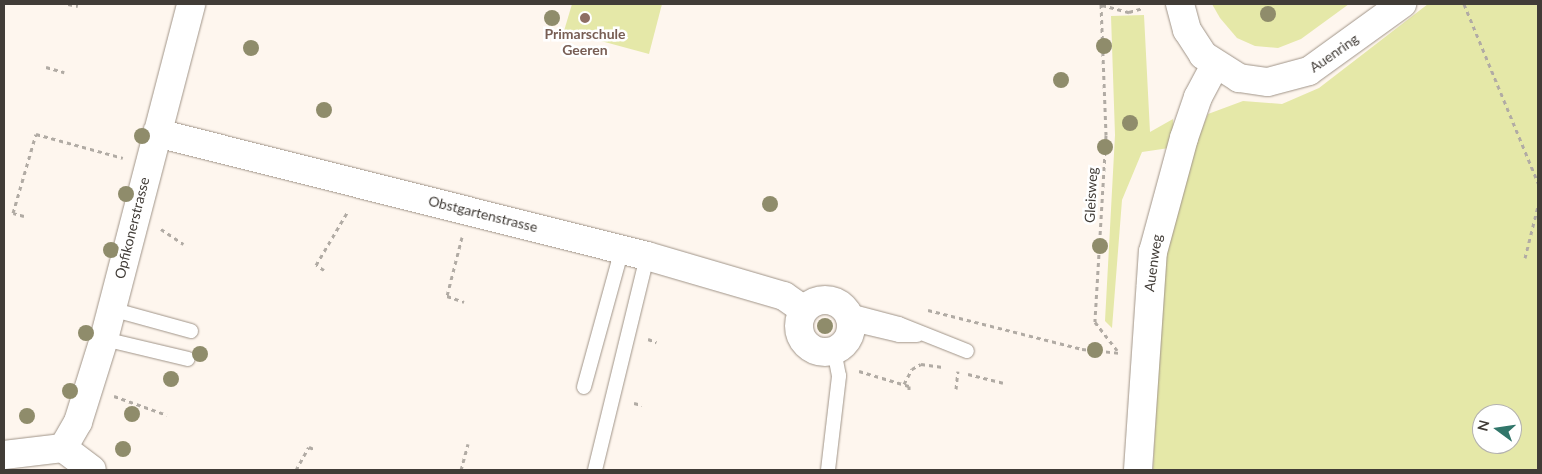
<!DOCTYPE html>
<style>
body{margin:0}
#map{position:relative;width:1542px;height:474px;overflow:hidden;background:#fef6ee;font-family:Lato,sans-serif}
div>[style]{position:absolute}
.green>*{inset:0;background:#e5e8a8}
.path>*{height:3px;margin-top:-1.5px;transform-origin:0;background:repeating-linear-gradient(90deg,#b1aba4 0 4px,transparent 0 8px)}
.roads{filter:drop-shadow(0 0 1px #a09488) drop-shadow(0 0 1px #a09488)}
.lane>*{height:14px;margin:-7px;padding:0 7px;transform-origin:7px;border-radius:7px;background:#fff}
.street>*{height:28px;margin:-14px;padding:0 14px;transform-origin:14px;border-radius:14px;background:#fff}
.street>.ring{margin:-14px;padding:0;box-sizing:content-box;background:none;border:28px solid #fff;border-radius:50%}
.trees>*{width:16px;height:16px;margin:-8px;border-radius:50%;background:#8f8c6b}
.dots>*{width:14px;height:14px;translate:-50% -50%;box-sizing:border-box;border:2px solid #fff;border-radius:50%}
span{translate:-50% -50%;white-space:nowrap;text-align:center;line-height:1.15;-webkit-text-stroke:5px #fff;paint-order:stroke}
.education-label{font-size:14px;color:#785e54;font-weight:700}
.street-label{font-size:14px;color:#413c37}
.frame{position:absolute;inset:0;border:5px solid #413c37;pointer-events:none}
.north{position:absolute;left:1472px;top:404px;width:50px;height:50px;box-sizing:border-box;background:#fff;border:1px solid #b3b1af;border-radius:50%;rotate:284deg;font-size:14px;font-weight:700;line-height:20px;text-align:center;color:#413c37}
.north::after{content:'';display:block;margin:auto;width:18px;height:22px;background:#31766a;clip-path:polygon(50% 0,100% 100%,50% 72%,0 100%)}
</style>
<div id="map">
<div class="green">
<i style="clip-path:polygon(572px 4px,662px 4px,649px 54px,564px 31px)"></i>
<i style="clip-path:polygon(1212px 4px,1349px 4px,1301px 39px,1278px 48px,1255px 46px,1237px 38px,1220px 18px)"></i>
<i style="clip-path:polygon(evenodd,1428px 4px,1538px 4px,1538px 470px,1153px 470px,1164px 248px,1175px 194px,1208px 114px,1243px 101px,1282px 104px,1319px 88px,1428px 4px,1482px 414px,1512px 414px,1512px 444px,1482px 444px,1482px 414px)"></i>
<i style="clip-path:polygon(1144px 15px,1150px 132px,1173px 119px,1174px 135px,1169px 148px,1142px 152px,1122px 200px,1112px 328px,1105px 321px,1115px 135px,1111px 16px)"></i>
</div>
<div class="path">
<i style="left:68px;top:4px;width:10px;rotate:11deg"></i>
<i style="left:1101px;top:4px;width:131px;rotate:87.8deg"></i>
<i style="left:1106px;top:135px;width:187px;rotate:93.4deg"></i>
<i style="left:1095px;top:322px;width:36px;rotate:52deg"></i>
<i style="left:1464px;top:4px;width:194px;rotate:67.5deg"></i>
<i style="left:1102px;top:5px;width:28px;rotate:15deg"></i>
<i style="left:1129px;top:12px;width:15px;rotate:-16deg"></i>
<i style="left:46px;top:67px;width:19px;rotate:16deg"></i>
<i style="left:24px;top:216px;width:11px;rotate:-165deg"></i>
<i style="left:13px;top:213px;width:82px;rotate:-73.8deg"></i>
<i style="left:36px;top:134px;width:90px;rotate:15.4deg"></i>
<i style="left:161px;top:229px;width:27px;rotate:34deg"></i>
<i style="left:462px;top:237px;width:61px;rotate:104.3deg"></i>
<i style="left:447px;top:296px;width:18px;rotate:19deg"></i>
<i style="left:1525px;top:258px;width:54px;rotate:-76deg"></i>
<i style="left:324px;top:270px;width:9px;rotate:-148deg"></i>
<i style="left:316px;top:265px;width:63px;rotate:-59.3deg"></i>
<i style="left:928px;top:310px;width:159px;rotate:14.2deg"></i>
<i style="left:1082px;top:349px;width:37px;rotate:6deg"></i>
<i style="left:648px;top:339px;width:9px;rotate:21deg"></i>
<i style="left:859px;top:371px;width:52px;rotate:16.7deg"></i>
<i style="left:909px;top:386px;width:7px;rotate:90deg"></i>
<i style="left:968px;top:374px;width:36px;rotate:14deg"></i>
<i style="left:904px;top:384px;width:17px;rotate:-62deg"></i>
<i style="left:912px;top:369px;width:10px;rotate:-29deg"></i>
<i style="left:921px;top:364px;width:22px;rotate:8deg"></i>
<i style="left:956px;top:389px;width:18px;rotate:-84deg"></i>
<i style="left:114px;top:396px;width:56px;rotate:19.7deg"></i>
<i style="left:634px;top:403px;width:8px;rotate:14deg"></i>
<i style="left:296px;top:470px;width:26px;rotate:-61deg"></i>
<i style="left:309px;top:447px;width:5px;rotate:22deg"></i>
<i style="left:461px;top:470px;width:27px;rotate:-75deg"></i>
</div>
<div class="roads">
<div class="lane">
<i style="left:111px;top:309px;width:83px;rotate:15.4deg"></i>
<i style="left:846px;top:310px;width:55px;rotate:14.8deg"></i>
<i style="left:899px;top:324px;width:73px;rotate:21.7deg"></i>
<i style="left:852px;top:324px;width:48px;rotate:13.2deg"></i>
<i style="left:899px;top:335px;width:18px"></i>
<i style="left:104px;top:339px;width:86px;rotate:13.4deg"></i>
<i style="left:584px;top:387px;width:143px;rotate:-74.6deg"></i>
<i style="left:595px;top:470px;width:220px;rotate:-76.3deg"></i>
<i style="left:828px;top:470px;width:95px;rotate:-83.3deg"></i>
<i style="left:839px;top:376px;width:25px;rotate:-101deg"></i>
</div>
<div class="street">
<i style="left:1180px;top:4px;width:27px;rotate:75deg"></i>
<i style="left:1187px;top:30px;width:30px;rotate:57deg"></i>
<i style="left:1203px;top:55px;width:43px;rotate:32.6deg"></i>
<i style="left:1239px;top:78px;width:29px;rotate:8deg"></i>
<i style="left:1268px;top:82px;width:42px;rotate:-15deg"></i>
<i style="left:1309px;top:71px;width:115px;rotate:-35.8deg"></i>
<i style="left:157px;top:133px;width:505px;rotate:14.09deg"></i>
<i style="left:647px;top:256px;width:143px;rotate:16.3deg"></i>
<i style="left:784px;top:296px;width:24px;rotate:35deg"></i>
<i class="ring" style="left:799px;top:300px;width:24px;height:24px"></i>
<i style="left:63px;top:448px;width:30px;rotate:-60deg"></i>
<i style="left:78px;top:422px;width:87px;rotate:-72.6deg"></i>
<i style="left:104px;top:339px;width:346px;rotate:-75.4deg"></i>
<i style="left:4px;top:455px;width:59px;rotate:-6.8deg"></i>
<i style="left:63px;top:448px;width:36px;rotate:37deg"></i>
<i style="left:1138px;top:470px;width:219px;rotate:-86.1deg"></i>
<i style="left:1153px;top:252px;width:118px;rotate:-74.8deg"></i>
<i style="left:1184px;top:138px;width:43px;rotate:-71.1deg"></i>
<i style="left:1198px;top:97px;width:36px;rotate:-62deg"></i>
</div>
</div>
<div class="trees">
<i style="left:1268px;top:14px"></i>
<i style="left:552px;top:18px"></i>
<i style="left:1104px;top:46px"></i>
<i style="left:251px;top:48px"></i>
<i style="left:1061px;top:80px"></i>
<i style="left:324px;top:110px"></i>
<i style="left:1130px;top:123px"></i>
<i style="left:142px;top:136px"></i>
<i style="left:1105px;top:147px"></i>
<i style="left:126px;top:194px"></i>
<i style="left:770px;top:204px"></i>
<i style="left:1100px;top:246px"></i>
<i style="left:111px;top:250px"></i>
<i style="left:825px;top:326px"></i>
<i style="left:86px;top:333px"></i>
<i style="left:1095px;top:350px"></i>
<i style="left:200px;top:354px"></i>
<i style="left:171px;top:379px"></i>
<i style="left:70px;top:391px"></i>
<i style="left:132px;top:414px"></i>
<i style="left:27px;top:416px"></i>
<i style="left:123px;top:449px"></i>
</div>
<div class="dots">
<i style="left:585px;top:18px;background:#8d6e63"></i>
</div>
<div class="education-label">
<span style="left:585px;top:42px">Primarschule<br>Geeren</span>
</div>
<div class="street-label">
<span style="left:1334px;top:53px;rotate:-35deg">Auenring</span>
<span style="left:1091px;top:195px;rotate:-87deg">Gleisweg</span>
<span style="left:483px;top:214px;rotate:14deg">Obstgartenstrasse</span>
<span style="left:132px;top:228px;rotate:-76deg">Opfikonerstrasse</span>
<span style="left:1153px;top:263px;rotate:-82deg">Auenweg</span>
</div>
<div class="frame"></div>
<div class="north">N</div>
</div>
